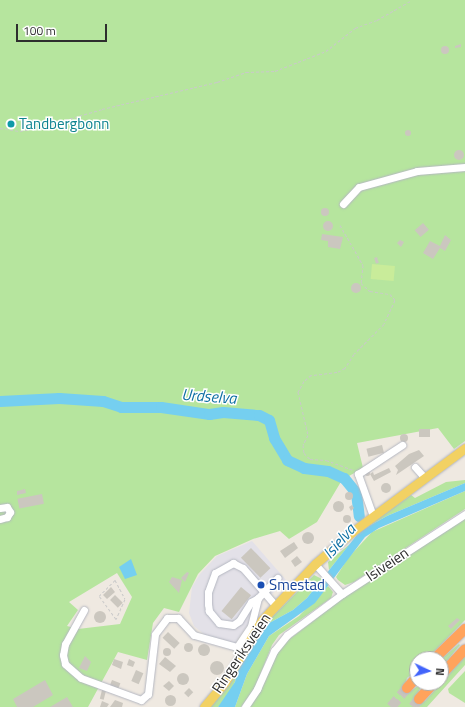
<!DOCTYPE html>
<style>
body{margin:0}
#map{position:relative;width:465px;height:707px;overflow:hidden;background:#efe9e1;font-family:"Titillium Web",sans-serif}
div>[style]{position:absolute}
.industrial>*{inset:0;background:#e3e1e8}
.green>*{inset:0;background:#b6e59e}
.pitch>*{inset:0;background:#c9ec9a;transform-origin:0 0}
.water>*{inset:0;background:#75cff0}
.river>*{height:11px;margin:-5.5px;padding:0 5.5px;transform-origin:5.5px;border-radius:5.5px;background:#75cff0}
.building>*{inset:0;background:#cbc7bf;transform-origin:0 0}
.round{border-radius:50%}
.highway-tunnel>*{height:10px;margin-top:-5px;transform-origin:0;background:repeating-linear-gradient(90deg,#c8c4bd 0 10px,transparent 0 15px)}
.path>*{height:1px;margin-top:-0.5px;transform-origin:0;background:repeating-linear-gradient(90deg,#c9c9c9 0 3px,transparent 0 5px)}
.roads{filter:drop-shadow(0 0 1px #b4b7c1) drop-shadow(0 0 1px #b4b7c1)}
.minor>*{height:7px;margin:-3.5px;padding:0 3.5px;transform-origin:3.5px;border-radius:3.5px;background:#fff}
.major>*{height:9px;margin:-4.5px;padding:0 4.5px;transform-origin:4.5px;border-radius:4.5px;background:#f2d163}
.highway>*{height:10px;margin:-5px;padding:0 5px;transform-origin:5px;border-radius:5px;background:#ffa35c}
.dots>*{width:11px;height:11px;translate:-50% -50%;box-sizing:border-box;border:2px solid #fff;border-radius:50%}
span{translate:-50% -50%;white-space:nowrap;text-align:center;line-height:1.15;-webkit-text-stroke:3px #fff;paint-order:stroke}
.culture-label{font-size:15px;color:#0d838f}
.left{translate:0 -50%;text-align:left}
.street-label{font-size:15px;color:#2e2e2e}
.transit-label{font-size:15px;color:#164399}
.water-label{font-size:16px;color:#0d6fa3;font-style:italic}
.north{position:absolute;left:409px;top:651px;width:40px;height:40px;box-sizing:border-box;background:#fff;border:1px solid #ababab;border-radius:50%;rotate:94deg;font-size:11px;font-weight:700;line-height:16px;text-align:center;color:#2e2e2e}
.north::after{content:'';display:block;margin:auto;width:14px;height:18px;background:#4264fb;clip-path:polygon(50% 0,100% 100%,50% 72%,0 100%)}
.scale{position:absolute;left:16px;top:24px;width:91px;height:18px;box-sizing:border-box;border:2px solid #2e2e2e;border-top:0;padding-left:5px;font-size:12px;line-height:14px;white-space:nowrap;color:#2e2e2e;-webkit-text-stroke:3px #fff;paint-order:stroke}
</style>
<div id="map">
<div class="industrial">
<i style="clip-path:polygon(252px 541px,286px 580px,270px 596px,262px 597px,253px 603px,248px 624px,235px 643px,205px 635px,194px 626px,189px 613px,192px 587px,200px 574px,217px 556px)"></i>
</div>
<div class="green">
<i style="clip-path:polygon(evenodd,0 0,465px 0,465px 441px,454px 449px,438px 428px,357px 443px,363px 468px,342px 480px,317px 522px,289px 539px,280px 531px,253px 539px,215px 556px,198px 574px,179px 612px,164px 608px,153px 623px,147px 660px,118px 652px,88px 707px,0 707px,0 0,117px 573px,132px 597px,120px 624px,78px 629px,67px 626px,78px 610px,69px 602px,117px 573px)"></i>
<i style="clip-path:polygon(465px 480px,465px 483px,387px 516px,360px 531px,411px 495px,415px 498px,446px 482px)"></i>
<i style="clip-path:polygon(465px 491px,465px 509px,354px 582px,345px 585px,338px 580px,336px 577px,348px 558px,372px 532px)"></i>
<i style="clip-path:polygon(465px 516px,465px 620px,427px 659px,417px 659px,417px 670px,407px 678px,405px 685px,411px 691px,419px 685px,418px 683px,428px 683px,423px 689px,421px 687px,417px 695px,420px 702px,425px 701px,465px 656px,465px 665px,427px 707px,249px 707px,277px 653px,287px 641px,347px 595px)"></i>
<i style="clip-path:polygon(350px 544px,338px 559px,329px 570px,328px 562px)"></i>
<i style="clip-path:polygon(314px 575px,322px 579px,307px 598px,293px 610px,262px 627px)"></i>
<i style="clip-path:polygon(328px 586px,333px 592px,331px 598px,279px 635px,272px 645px,255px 688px,241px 707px,235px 707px,247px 674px,269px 636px,299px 616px)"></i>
<i style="clip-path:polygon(459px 644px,460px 645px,441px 668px,441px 659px)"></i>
<i style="clip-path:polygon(239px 665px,235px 682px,225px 700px,218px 707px,209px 707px,231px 680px)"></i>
<i style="clip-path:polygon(465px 671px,465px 703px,449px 693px,448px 689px)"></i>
</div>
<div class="pitch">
<i style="left:372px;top:264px;width:23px;height:15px;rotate:5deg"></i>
</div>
<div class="water">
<i style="clip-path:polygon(465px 483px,465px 491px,379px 528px,365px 537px,315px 603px,269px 636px,247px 674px,235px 707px,218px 707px,235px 682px,239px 665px,262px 627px,293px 610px,307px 598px,360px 531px,387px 516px)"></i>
<i style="clip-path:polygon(131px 559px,137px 575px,125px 579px,119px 567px)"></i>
</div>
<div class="river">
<i style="left:0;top:401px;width:59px;rotate:-2.9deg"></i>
<i style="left:59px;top:398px;width:44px;rotate:3.9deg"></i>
<i style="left:103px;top:401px;width:19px;rotate:18deg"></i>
<i style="left:121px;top:407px;width:40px"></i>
<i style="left:161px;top:407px;width:49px;rotate:8.3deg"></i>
<i style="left:209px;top:414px;width:14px;rotate:-8deg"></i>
<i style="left:223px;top:412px;width:36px;rotate:5deg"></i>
<i style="left:259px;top:415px;width:11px;rotate:27deg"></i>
<i style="left:269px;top:420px;width:19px;rotate:74deg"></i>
<i style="left:274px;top:438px;width:26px;rotate:59deg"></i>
<i style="left:287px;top:460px;width:19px;rotate:25deg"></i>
<i style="left:304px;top:468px;width:24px;rotate:7deg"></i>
<i style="left:328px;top:471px;width:17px;rotate:24deg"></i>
<i style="left:344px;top:478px;width:19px;rotate:51deg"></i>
<i style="left:356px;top:493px;width:23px;rotate:83deg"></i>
</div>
<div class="building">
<i style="clip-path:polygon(461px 44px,461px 47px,455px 48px,455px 46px)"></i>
<i class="round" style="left:441px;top:46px;width:8px;height:8px"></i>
<i class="round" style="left:405px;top:130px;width:6px;height:6px"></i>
<i class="round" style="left:454px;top:150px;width:10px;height:10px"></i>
<i class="round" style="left:321px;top:208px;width:8px;height:8px"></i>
<i class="round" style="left:323px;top:221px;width:10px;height:10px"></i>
<i style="left:423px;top:223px;width:9px;height:11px;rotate:49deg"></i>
<i style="clip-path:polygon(322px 234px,343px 237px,340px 249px,328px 247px,328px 241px,321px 240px)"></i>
<i style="clip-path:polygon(445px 235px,451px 240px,445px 251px,440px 248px,433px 259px,423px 253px,430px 241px,440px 246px)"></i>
<i style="clip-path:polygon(400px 240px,404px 242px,401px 247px,397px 243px)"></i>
<i style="left:377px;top:257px;width:6px;height:3px;rotate:72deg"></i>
<i class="round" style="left:351px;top:283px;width:10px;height:10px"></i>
<i style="left:430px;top:429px;width:8px;height:11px;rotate:90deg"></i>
<i class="round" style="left:400px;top:434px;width:8px;height:8px"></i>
<i style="left:382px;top:445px;width:8px;height:16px;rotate:76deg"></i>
<i style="clip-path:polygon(419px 450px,424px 456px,396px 475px,398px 470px,395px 466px,409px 454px)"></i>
<i style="clip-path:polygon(389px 468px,391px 472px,374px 481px,370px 474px,373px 472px,374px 475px)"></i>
<i class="round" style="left:364.5px;top:470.5px;width:5px;height:5px"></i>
<i class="round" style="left:381px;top:483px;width:10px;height:10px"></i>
<i style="clip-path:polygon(25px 489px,26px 493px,17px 495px,17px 491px)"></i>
<i class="round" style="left:345px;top:492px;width:8px;height:8px"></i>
<i style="left:42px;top:494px;width:10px;height:25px;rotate:79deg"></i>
<i class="round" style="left:332.5px;top:500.5px;width:11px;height:11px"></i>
<i style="clip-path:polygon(352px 505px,354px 508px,351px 511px,349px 507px)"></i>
<i class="round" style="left:343px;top:515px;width:8px;height:8px"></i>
<i class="round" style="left:302px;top:532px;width:12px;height:12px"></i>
<i style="clip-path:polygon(294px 542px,298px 548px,285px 558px,280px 551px)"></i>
<i style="left:251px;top:548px;width:28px;height:14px;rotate:46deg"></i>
<i style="clip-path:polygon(297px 556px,302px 562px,295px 567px,291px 561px)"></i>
<i style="clip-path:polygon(187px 572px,189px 573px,185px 582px,181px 578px)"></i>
<i style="clip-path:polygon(172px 577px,182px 580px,179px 593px,169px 582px)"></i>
<i style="clip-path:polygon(111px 587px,115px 592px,107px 599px,103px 595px)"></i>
<i style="left:241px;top:587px;width:13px;height:31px;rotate:39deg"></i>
<i style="left:115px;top:595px;width:11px;height:7px;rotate:45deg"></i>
<i class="round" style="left:94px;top:611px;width:12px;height:12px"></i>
<i style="clip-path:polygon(457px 618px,460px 620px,451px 629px,448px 626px)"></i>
<i style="left:168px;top:632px;width:16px;height:8px;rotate:43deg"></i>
<i class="round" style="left:183.5px;top:642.5px;width:9px;height:9px"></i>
<i class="round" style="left:198px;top:644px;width:12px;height:12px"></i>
<i class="round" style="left:163px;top:648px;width:8px;height:8px"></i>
<i style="clip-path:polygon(85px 656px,91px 662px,87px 671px,79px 668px)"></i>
<i style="clip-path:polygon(165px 657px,176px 666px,170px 672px,159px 664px)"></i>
<i style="clip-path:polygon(114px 659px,123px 662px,121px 669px,112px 665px)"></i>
<i style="clip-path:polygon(129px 659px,135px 662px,133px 667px,127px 665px)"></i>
<i class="round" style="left:210px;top:661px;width:14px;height:14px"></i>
<i style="left:136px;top:670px;width:8px;height:12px;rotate:23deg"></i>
<i class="round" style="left:177px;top:673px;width:12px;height:12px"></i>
<i style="clip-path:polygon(45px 680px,53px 695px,33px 707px,17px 707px,13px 699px)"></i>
<i style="left:112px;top:680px;width:9px;height:6px;rotate:21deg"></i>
<i style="clip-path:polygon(169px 681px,174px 686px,169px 691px,163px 686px)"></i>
<i style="left:189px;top:688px;width:6px;height:7px;rotate:45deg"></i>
<i style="left:102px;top:690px;width:4px;height:9px;rotate:14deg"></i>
<i class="round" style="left:164.5px;top:694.5px;width:11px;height:11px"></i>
<i style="clip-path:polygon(67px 697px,73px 707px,50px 707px)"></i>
<i style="clip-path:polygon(115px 700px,123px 703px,122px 707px,110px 707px)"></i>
<i style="clip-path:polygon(102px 701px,109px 704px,107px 707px,100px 707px)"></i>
</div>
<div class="highway-tunnel">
<i style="left:391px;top:707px;width:25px;rotate:-50deg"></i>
<i style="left:413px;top:707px;width:10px;rotate:-53deg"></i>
</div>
<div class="path">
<i style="left:0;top:128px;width:20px;rotate:9deg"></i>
<i style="left:20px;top:131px;width:21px;rotate:-11deg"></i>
<i style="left:41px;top:127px;width:64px;rotate:-16.4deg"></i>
<i style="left:102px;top:109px;width:118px;rotate:-13.2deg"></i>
<i style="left:217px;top:82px;width:31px;rotate:-19deg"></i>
<i style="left:246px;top:72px;width:29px;rotate:-2deg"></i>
<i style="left:275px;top:71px;width:55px;rotate:-21.4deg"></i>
<i style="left:326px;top:51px;width:37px;rotate:-38deg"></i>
<i style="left:355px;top:28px;width:23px;rotate:-20deg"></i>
<i style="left:377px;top:20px;width:40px;rotate:-29.7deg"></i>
<i style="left:340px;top:225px;width:46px;rotate:60.1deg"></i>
<i style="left:363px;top:265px;width:18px;rotate:96deg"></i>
<i style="left:361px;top:283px;width:12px;rotate:42deg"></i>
<i style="left:370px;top:291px;width:20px;rotate:9deg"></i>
<i style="left:390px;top:294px;width:8px;rotate:50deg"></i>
<i style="left:395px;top:300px;width:26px;rotate:115deg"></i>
<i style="left:384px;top:324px;width:42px;rotate:135deg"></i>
<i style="left:354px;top:354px;width:17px;rotate:123deg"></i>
<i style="left:345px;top:368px;width:9px;rotate:153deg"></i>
<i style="left:337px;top:372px;width:26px;rotate:173deg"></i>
<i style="left:311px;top:375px;width:9px;rotate:139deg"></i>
<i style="left:304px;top:381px;width:13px;rotate:119deg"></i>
<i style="left:298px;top:392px;width:44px;rotate:76.9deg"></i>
<i style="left:308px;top:435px;width:11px;rotate:117deg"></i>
<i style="left:303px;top:445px;width:8px;rotate:83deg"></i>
<i style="left:304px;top:453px;width:8px;rotate:45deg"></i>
<i style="left:310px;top:459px;width:16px;rotate:4deg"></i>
<i style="left:326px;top:460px;width:29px;rotate:20deg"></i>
<i style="left:115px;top:580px;width:21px;rotate:62deg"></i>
<i style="left:125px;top:599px;width:22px;rotate:114deg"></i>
<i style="left:116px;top:619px;width:29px;rotate:-126deg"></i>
<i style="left:99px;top:596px;width:23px;rotate:-45deg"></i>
</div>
<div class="roads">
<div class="minor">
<i style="left:343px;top:204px;width:23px;rotate:-47deg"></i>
<i style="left:359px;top:187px;width:60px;rotate:-15.4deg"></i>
<i style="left:417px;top:171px;width:48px;rotate:-4.8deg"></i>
<i style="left:415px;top:467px;width:15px;rotate:48deg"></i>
<i style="left:0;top:508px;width:7px;rotate:-8deg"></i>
<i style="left:7px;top:507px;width:6px;rotate:59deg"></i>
<i style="left:10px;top:512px;width:6px;rotate:121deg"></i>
<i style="left:7px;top:517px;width:7px;rotate:164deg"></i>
<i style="left:373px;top:516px;width:45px;rotate:-109.7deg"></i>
<i style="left:358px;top:474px;width:53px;rotate:-33.4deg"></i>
<i style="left:315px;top:564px;width:40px;rotate:48deg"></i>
<i style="left:258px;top:598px;width:8px;rotate:150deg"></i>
<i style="left:251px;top:602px;width:22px;rotate:122deg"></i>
<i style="left:239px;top:621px;width:7px;rotate:146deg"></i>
<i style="left:233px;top:625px;width:14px;rotate:-172deg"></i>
<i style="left:219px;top:623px;width:16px;rotate:-130deg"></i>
<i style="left:209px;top:611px;width:7px;rotate:-98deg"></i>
<i style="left:208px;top:604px;width:12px;rotate:-90deg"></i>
<i style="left:208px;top:592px;width:20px;rotate:-70deg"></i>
<i style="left:215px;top:573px;width:21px;rotate:-29deg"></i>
<i style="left:233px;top:563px;width:11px;rotate:27deg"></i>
<i style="left:243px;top:568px;width:49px;rotate:49.1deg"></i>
<i style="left:84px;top:610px;width:39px;rotate:119deg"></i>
<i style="left:65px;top:644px;width:11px;rotate:100deg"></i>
<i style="left:63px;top:655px;width:9px;rotate:77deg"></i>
<i style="left:65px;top:664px;width:21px;rotate:41deg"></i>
<i style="left:81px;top:678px;width:64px;rotate:20.1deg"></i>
<i style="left:141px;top:700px;width:9px;rotate:-41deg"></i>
<i style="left:148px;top:694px;width:60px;rotate:-83.3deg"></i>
<i style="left:155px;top:634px;width:20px;rotate:-53deg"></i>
<i style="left:167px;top:618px;width:11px"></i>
<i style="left:178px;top:618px;width:23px;rotate:47deg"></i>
<i style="left:194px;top:635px;width:45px;rotate:15.6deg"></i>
<i style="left:237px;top:647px;width:25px;rotate:-56deg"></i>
<i style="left:251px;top:626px;width:29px;rotate:-76deg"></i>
<i style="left:258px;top:598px;width:28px;rotate:-46deg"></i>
<i style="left:245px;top:707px;width:22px;rotate:-56deg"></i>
<i style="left:257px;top:689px;width:42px;rotate:-65.9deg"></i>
<i style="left:274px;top:651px;width:21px;rotate:-51deg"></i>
<i style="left:287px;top:635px;width:69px;rotate:-36.7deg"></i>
<i style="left:342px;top:594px;width:147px;rotate:-33deg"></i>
</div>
<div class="major">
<i style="left:204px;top:707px;width:33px;rotate:-50deg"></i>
<i style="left:225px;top:682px;width:72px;rotate:-59.2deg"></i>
<i style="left:262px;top:620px;width:77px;rotate:-46.6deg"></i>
<i style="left:315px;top:564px;width:49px;rotate:-40.9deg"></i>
<i style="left:352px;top:532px;width:141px;rotate:-36.6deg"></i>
</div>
<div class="highway">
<i style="left:434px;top:659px;width:43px;rotate:-44.1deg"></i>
<i style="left:441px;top:675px;width:35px;rotate:-47deg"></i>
<i style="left:407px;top:688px;width:15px;rotate:-48deg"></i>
<i style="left:419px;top:699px;width:22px;rotate:-47deg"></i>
</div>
</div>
<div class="dots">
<i style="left:11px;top:124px;background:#0f9aa8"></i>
<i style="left:261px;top:585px;background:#1a4fb4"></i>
</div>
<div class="culture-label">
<span class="left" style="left:19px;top:124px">Tandbergbonn</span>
</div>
<div class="street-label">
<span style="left:387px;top:564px;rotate:-34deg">Isiveien</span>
<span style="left:241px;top:653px;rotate:-56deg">Ringeriksveien</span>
</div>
<div class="transit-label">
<span class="left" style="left:269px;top:585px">Smestad</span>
</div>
<div class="water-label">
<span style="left:209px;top:396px;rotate:4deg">Urdselva</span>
<span style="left:339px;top:541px;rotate:-49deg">Isielva</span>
</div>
<div class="north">N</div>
<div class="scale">100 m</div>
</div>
